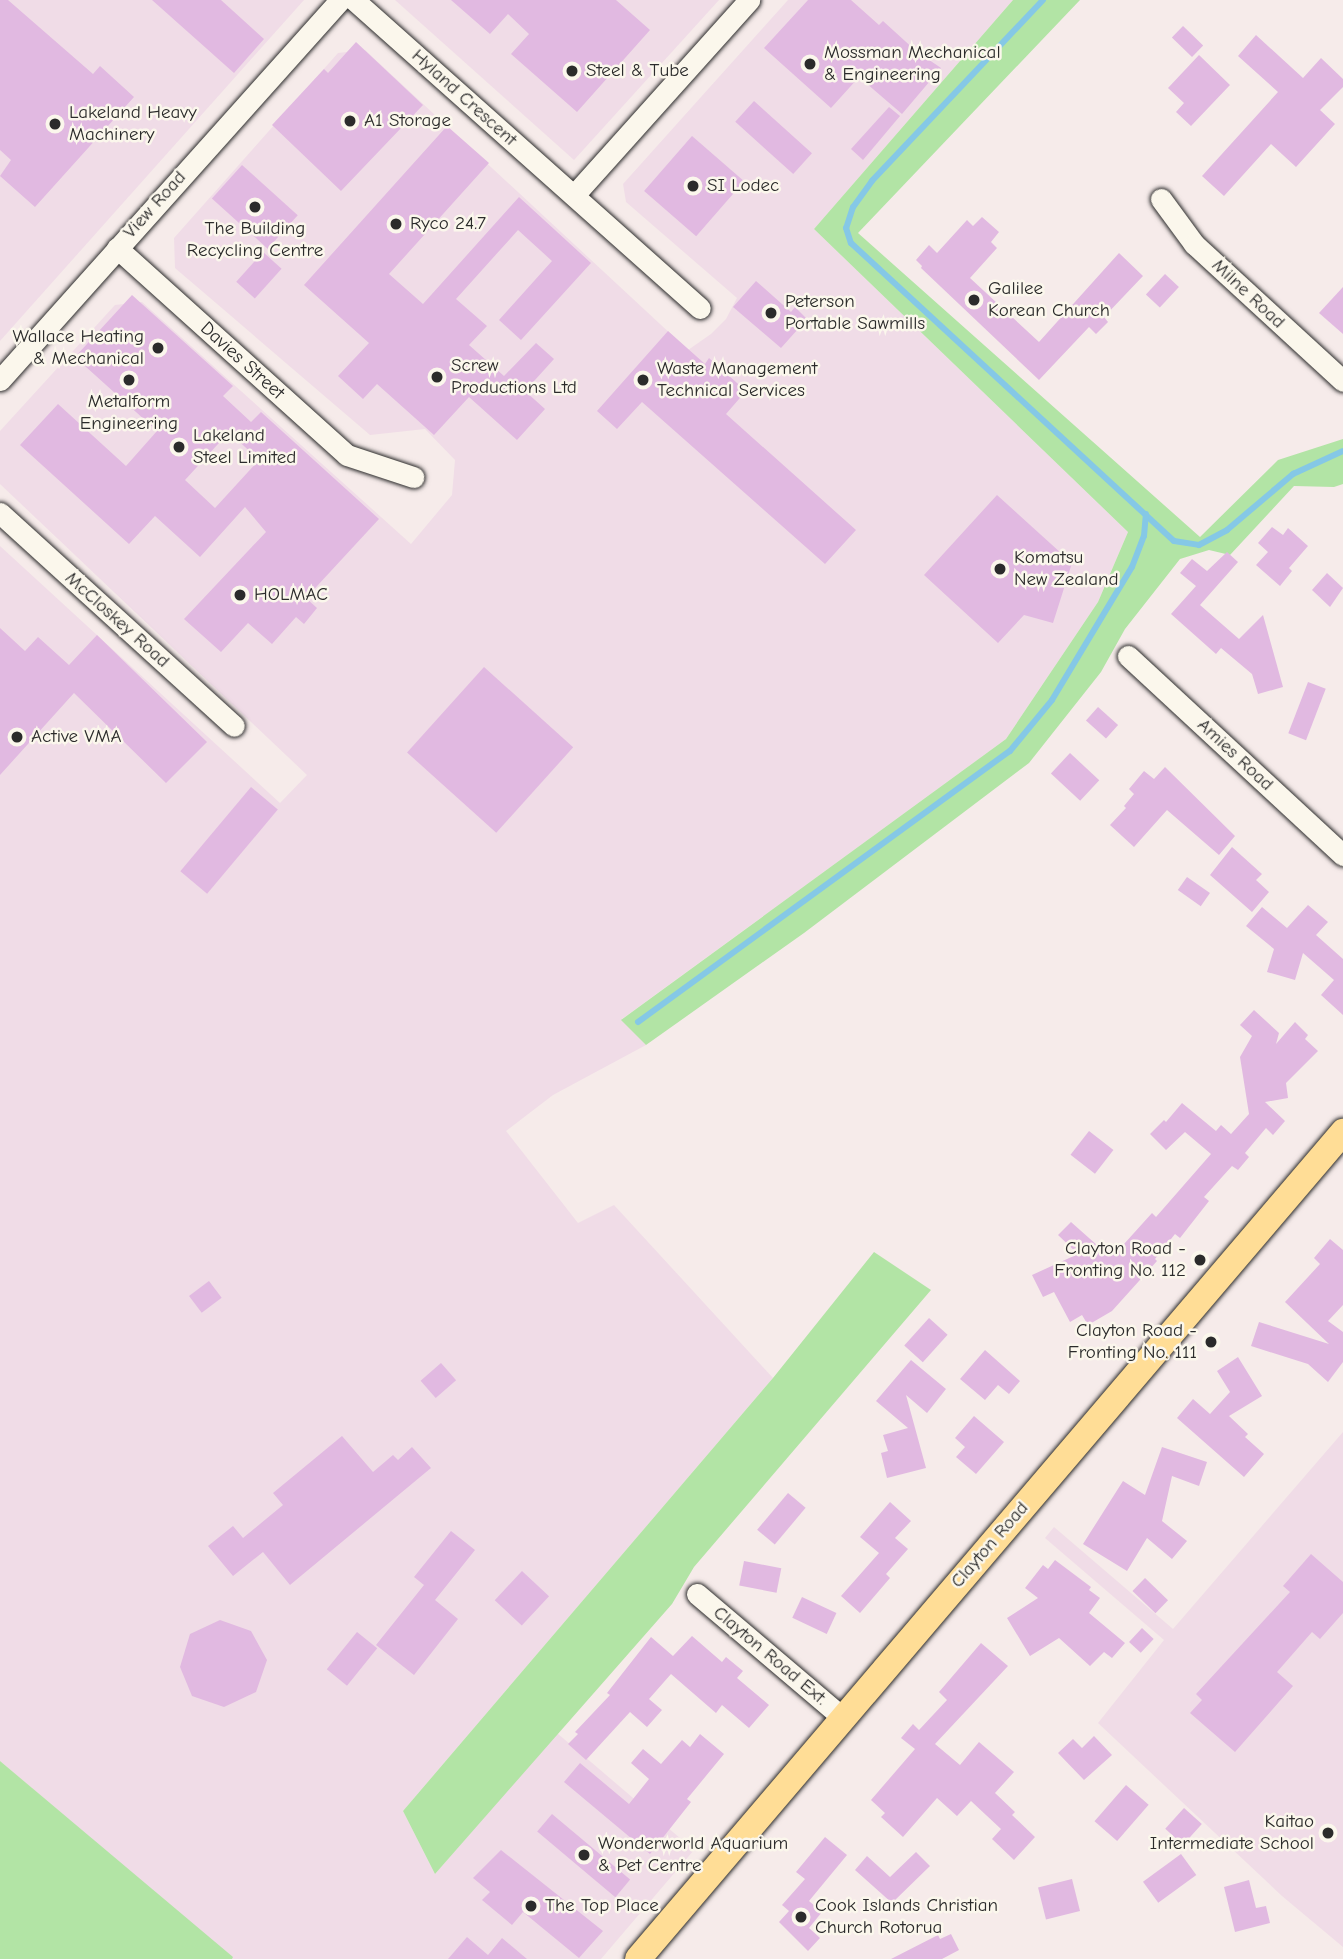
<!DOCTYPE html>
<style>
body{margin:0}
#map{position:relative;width:1343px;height:1959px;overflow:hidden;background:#f6ebea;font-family:"Comic Neue",sans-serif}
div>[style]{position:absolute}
.built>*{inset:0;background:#f0dce7}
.green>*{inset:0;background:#b2e4a5}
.stream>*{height:6px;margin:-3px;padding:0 3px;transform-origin:3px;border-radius:3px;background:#85c8e6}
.building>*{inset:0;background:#e1b9e1;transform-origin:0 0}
.roads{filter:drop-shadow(0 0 2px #2b2b2b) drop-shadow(0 0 2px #2b2b2b)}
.minor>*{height:21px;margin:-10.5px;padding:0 10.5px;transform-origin:10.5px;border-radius:10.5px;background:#fbf7ec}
.major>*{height:26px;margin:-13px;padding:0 13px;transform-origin:13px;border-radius:13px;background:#ffdd96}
.dots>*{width:19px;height:19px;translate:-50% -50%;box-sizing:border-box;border:4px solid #fbf7ec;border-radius:50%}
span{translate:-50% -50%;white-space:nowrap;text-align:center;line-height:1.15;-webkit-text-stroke:5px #fbf7ec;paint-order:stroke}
.poi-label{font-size:19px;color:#2b2b2b}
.left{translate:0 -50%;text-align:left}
.right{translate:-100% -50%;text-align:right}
.street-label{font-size:19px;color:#2b2b2b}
</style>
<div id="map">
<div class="built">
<i style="clip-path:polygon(0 0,304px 0,0 341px)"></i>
<i style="clip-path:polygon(395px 0,719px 0,574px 160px)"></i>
<i style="clip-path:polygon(788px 0,1013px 0,814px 229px,1128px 532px,1098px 602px,1006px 739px,622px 1019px,646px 1045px,553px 1095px,506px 1131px,578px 1223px,614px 1205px,773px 1378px,403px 1811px,435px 1874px,557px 1733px,694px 1850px,601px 1959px,232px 1959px,0 1761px,0 546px,280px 803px,307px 775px,0 484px,0 431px,115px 305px,142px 302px,411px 544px,452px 495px,455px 460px,425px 429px,370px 435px,175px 268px,174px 238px,338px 53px,365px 50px,688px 350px,711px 334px,726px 319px,737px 298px,626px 202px,623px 184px)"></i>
<i style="clip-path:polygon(1343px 1432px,1343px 1947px,1282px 1896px,1098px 1723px,1164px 1640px,1045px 1538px,1054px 1527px,1173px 1629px)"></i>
</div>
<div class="green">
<i style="clip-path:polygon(1013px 0,1080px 0,858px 233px,1200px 537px,1278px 460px,1343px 439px,1343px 484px,1334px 487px,1294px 486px,1230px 555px,1209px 550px,1180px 559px,1125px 629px,1101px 672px,1029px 763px,804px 933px,646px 1045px,621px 1020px,1006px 739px,1098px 602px,1128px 532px,814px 229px)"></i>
<i style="clip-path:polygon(874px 1252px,931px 1290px,694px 1567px,672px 1604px,435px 1874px,403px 1811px,773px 1378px)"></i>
<i style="clip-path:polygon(0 1761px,233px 1957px,232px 1959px,0 1959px)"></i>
</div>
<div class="stream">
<i style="left:1043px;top:0;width:249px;rotate:133.4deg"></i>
<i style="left:872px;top:181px;width:32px;rotate:126deg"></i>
<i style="left:853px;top:207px;width:22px;rotate:108deg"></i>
<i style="left:846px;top:228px;width:16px;rotate:72deg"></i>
<i style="left:851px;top:243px;width:439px;rotate:42.7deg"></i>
<i style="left:1174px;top:541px;width:25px;rotate:9deg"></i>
<i style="left:1199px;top:545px;width:32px;rotate:-28deg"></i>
<i style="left:1227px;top:530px;width:87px;rotate:-40.3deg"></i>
<i style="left:1293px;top:474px;width:55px;rotate:-24.7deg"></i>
<i style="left:638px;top:1022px;width:460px;rotate:-36.1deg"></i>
<i style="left:1010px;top:751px;width:66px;rotate:-50.5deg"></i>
<i style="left:1052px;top:700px;width:155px;rotate:-59deg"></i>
<i style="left:1132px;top:567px;width:33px;rotate:-69deg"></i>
<i style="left:1144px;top:536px;width:22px;rotate:-85deg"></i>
</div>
<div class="building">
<i style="clip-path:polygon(0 0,8px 0,93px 74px,100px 66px,134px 97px,35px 207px,0 176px,11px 160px,0 150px)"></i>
<i style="clip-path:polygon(152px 0,221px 0,264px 39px,234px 73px)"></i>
<i style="clip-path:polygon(451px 0,616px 0,650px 30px,577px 112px,511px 54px,529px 34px,508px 14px,490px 34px)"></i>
<i style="clip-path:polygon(808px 0,851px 0,879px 25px,883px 21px,916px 51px,941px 68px,902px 114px,859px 77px,831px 108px,764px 48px)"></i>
<i style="left:1183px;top:26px;width:28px;height:16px;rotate:44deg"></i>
<i style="clip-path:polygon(1256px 35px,1303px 78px,1321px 58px,1343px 79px,1343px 87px,1320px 110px,1335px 124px,1296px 167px,1271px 144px,1224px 196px,1202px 176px,1278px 92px,1238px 56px)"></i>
<i style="clip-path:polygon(356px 42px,423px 105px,341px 191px,272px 125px,324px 69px,328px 73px)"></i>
<i style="clip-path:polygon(1199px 55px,1230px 85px,1191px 126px,1176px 112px,1184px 103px,1168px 88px)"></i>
<i style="left:754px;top:101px;width:78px;height:28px;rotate:42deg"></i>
<i style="clip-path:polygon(889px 107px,900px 116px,863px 160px,851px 149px)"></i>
<i style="clip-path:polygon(447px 126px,489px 163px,389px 274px,423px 304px,519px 197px,591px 263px,521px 340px,499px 320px,552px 261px,518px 230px,456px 299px,487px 326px,469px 345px,504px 376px,536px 343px,554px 359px,525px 391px,545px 409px,517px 440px,469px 397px,434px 435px,377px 384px,363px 399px,338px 376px,369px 343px,304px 285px)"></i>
<i style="left:692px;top:136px;width:69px;height:73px;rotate:41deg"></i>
<i style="left:242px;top:165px;width:75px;height:45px;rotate:42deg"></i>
<i style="clip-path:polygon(982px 217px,999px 232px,991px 242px,997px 248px,970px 278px,1039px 342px,1119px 253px,1143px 276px,1104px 317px,1108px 322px,1096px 334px,1089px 327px,1039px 380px,921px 268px,922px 266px,916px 260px,929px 245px,937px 253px,967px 220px,973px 226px)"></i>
<i style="left:263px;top:252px;width:25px;height:40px;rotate:42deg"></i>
<i style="left:1165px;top:274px;width:19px;height:28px;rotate:43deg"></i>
<i style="clip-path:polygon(756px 281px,791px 312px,795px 307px,807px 319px,781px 348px,733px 307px)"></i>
<i style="clip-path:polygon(1343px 287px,1343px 334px,1319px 313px)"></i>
<i style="clip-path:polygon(evenodd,132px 295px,233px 386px,223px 396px,251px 422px,261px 412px,379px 519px,306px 598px,317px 608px,304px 624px,296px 617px,272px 644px,248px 623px,221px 652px,184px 619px,266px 532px,245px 507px,200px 557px,155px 516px,129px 544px,20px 445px,58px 404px,126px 466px,157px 431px,75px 357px,132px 295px,229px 432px,259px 460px,215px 508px,185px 480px,229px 432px)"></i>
<i style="clip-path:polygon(668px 331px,705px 364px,709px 358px,746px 391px,726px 414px,856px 530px,825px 564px,642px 402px,617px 429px,597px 411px)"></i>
<i style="clip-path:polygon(997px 495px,1072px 563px,1053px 623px,1024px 615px,998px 643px,924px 575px)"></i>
<i style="clip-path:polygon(1272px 527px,1283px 535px,1288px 528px,1308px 546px,1289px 568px,1292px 571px,1280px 586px,1256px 565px,1268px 552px,1258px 543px)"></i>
<i style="clip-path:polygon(1227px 552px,1238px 562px,1200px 605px,1239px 639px,1263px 615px,1283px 687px,1258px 694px,1252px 674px,1221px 648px,1216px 654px,1171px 614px,1196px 586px,1180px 573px,1192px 559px,1207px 571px)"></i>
<i style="clip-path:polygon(1327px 573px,1343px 588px,1330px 607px,1312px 590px)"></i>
<i style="clip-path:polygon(0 628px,25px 651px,38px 637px,69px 665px,97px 635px,207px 742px,166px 783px,74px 693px,0 775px)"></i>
<i style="left:484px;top:667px;width:120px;height:115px;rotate:42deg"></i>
<i style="left:1308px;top:682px;width:19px;height:55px;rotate:21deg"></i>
<i style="left:1098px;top:707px;width:27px;height:18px;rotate:42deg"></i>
<i style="left:1070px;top:753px;width:40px;height:28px;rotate:43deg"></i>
<i style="clip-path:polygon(1165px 767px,1235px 836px,1219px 855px,1167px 810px,1134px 847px,1110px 825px,1126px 808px,1124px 806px,1134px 794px,1129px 789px,1144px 771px,1154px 779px)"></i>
<i style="left:251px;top:787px;width:35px;height:110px;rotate:40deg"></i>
<i style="clip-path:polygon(1232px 847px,1262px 874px,1256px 880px,1269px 892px,1252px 912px,1210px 875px)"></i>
<i style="left:1187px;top:877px;width:28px;height:16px;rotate:35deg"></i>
<i style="clip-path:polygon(1308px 905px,1328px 922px,1316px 935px,1343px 959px,1343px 1015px,1321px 995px,1334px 980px,1303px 953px,1295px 980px,1267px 972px,1274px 949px,1246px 926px,1262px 907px,1287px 928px)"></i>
<i style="clip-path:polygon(1254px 1010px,1279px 1033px,1276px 1044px,1295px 1022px,1308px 1035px,1305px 1039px,1318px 1051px,1286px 1083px,1288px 1098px,1265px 1102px,1285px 1121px,1273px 1135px,1266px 1128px,1245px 1153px,1249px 1157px,1238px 1170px,1232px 1166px,1204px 1197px,1209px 1201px,1180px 1238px,1175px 1234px,1155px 1259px,1157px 1261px,1112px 1311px,1088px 1325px,1082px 1315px,1070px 1322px,1054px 1292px,1043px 1297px,1032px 1275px,1078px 1254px,1058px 1235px,1071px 1222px,1107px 1254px,1111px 1250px,1115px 1254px,1152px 1213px,1156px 1217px,1211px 1154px,1185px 1132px,1166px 1150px,1150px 1134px,1164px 1120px,1166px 1122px,1182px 1103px,1216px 1131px,1221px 1125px,1231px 1134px,1249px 1114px,1240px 1057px,1252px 1036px,1240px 1025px)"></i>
<i style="left:1089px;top:1131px;width:31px;height:30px;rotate:38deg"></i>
<i style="clip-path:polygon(1330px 1239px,1343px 1250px,1343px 1305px,1328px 1321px,1343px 1332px,1343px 1362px,1328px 1382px,1308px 1364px,1251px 1346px,1259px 1322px,1329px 1344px,1285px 1302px,1320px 1264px,1314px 1258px)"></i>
<i style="left:209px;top:1281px;width:21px;height:25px;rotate:53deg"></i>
<i style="left:929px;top:1318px;width:25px;height:37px;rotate:42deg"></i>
<i style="clip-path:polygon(985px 1350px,1020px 1381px,1009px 1394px,998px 1385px,985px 1400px,960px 1379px)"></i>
<i style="clip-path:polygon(1238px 1357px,1262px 1396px,1229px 1416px,1248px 1434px,1245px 1437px,1264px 1454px,1244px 1477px,1177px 1418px,1193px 1399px,1210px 1414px,1230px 1392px,1217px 1371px)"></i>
<i style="clip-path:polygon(911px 1360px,946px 1389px,927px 1413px,906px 1395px,926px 1468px,887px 1478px,881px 1453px,888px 1451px,883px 1435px,908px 1428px,876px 1401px)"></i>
<i style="left:441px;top:1363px;width:23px;height:27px;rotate:49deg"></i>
<i style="clip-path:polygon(974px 1416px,1004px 1442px,976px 1474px,956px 1457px,965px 1447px,955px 1438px)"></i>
<i style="clip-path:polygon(342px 1436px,373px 1472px,393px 1455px,398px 1460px,412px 1447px,431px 1468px,290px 1585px,263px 1552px,233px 1576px,208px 1546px,233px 1526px,243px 1538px,283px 1505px,273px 1493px)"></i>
<i style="clip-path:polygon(1162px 1447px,1207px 1462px,1199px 1486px,1172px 1476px,1162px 1521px,1187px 1541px,1172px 1559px,1147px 1538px,1127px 1571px,1083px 1544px,1123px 1481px,1145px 1495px)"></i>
<i style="left:788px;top:1493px;width:23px;height:48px;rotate:40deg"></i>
<i style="clip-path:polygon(890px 1502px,911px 1521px,895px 1538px,908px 1549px,886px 1574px,890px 1578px,860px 1613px,841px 1596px,879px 1553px,860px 1537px)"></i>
<i style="clip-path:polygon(451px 1531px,475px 1550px,435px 1600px,458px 1619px,414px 1675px,376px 1645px,424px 1585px,414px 1577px)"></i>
<i style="clip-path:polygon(1311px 1554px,1343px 1582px,1343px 1613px,1320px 1639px,1312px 1632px,1277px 1672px,1293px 1686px,1235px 1752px,1190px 1713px,1202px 1700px,1196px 1694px,1290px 1592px,1283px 1586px)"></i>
<i style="clip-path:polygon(1055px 1560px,1091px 1587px,1089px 1590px,1100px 1598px,1089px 1613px,1125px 1643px,1112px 1658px,1104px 1652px,1090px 1666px,1059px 1638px,1030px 1656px,1007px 1618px,1038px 1598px,1025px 1588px,1043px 1565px,1048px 1569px)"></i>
<i style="left:744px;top:1561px;width:38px;height:25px;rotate:11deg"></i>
<i style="left:522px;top:1571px;width:37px;height:40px;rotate:43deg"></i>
<i style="left:1145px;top:1578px;width:32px;height:18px;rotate:44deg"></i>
<i style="left:802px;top:1597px;width:38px;height:23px;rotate:25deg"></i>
<i style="clip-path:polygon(220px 1620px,251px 1631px,267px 1660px,256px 1692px,224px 1707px,192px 1696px,180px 1667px,190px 1634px)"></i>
<i style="left:1142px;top:1628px;width:16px;height:19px;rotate:43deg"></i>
<i style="left:357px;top:1632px;width:26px;height:48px;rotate:39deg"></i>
<i style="clip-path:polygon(692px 1636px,722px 1662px,726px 1657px,743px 1671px,737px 1678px,769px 1705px,749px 1728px,722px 1705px,716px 1713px,671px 1674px,649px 1699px,662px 1710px,647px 1727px,630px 1712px,586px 1760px,568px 1744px,578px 1734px,575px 1732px,610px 1695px,607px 1693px,651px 1637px,673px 1656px)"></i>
<i style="clip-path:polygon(981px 1643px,1008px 1666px,935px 1744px,960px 1765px,979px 1742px,1014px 1772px,995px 1793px,1015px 1812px,1012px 1815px,1035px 1837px,1014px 1860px,992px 1839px,1001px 1829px,971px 1801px,957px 1816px,937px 1798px,903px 1837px,881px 1817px,885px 1813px,871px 1800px,915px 1749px,901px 1738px,913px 1724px,919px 1730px,947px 1700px,939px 1692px)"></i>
<i style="clip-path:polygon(700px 1734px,724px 1754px,687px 1799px,691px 1802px,650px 1854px,564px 1782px,580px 1763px,629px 1804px,649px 1779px,631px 1763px,643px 1749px,661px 1764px,682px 1740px,690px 1747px)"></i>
<i style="clip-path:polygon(1094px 1736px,1112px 1755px,1084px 1780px,1058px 1753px,1073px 1739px,1082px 1748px)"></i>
<i style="left:1126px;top:1785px;width:30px;height:48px;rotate:41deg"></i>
<i style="left:1184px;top:1808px;width:24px;height:28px;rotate:42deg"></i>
<i style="left:552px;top:1814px;width:102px;height:23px;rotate:40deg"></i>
<i style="clip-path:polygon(825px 1837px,847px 1855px,809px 1901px,822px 1912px,809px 1928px,820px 1938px,808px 1951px,779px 1922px,789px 1911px,782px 1905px,805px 1879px,796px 1872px)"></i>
<i style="clip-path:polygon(501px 1850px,603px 1931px,579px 1958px,523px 1912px,512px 1925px,482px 1900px,490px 1892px,473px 1878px)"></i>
<i style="clip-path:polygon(916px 1852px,930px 1866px,892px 1903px,855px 1870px,867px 1856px,890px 1877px)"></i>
<i style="left:1181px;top:1854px;width:26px;height:47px;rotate:54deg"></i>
<i style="left:1072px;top:1879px;width:33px;height:35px;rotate:76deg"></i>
<i style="clip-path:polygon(1249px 1880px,1256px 1908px,1266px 1906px,1270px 1923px,1235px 1932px,1224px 1887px)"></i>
<i style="clip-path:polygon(951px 1934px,959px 1950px,942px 1959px,891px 1959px,938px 1935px,940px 1939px)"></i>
<i style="clip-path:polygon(467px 1937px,488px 1955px,502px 1938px,527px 1959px,448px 1959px)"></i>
</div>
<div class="roads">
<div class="minor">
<i style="left:354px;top:0;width:463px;rotate:41.7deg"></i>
<i style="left:575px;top:194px;width:261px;rotate:-48.1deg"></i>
<i style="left:1161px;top:199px;width:56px;rotate:53.7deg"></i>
<i style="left:1194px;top:244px;width:202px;rotate:42.6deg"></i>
<i style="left:117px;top:248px;width:309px;rotate:42deg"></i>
<i style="left:347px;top:455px;width:70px;rotate:18.4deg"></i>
<i style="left:0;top:380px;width:510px;rotate:-48.18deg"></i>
<i style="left:0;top:513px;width:316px;rotate:42.3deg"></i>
<i style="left:1128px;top:656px;width:293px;rotate:42.8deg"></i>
<i style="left:697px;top:1594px;width:190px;rotate:40.3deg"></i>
</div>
<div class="major">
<i style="left:638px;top:1959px;width:1087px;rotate:-49.55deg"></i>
</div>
</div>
<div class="dots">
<i style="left:810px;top:64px;background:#2b2b2b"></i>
<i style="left:572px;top:71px;background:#2b2b2b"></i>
<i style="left:350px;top:121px;background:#2b2b2b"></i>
<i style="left:55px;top:124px;background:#2b2b2b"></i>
<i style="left:693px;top:186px;background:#2b2b2b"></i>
<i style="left:255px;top:207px;background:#2b2b2b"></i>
<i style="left:396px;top:224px;background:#2b2b2b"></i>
<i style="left:974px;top:300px;background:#2b2b2b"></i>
<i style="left:771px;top:313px;background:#2b2b2b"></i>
<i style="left:158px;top:348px;background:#2b2b2b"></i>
<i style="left:437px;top:377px;background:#2b2b2b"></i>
<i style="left:129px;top:380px;background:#2b2b2b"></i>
<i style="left:643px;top:380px;background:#2b2b2b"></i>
<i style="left:179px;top:447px;background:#2b2b2b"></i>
<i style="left:1000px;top:569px;background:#2b2b2b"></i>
<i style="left:240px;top:595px;background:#2b2b2b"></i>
<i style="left:17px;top:737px;background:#2b2b2b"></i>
<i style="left:1200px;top:1260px;background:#2b2b2b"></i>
<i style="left:1211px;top:1342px;background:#2b2b2b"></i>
<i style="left:1328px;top:1833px;background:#2b2b2b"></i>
<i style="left:584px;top:1855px;background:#2b2b2b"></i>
<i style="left:531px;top:1906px;background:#2b2b2b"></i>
<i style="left:801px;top:1917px;background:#2b2b2b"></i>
</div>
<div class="poi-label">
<span class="left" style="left:824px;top:64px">Mossman Mechanical<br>&amp; Engineering</span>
<span class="left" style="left:586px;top:71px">Steel &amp; Tube</span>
<span class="left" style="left:69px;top:124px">Lakeland Heavy<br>Machinery</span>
<span class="left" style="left:364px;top:121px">A1 Storage</span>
<span class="left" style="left:707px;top:186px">SI Lodec</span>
<span class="left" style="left:410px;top:224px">Ryco 24.7</span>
<span style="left:255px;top:240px">The Building<br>Recycling Centre</span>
<span class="left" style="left:988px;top:300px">Galilee<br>Korean Church</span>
<span class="left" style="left:785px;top:313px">Peterson<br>Portable Sawmills</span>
<span class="right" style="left:144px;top:348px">Wallace Heating<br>&amp; Mechanical</span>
<span class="left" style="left:451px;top:377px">Screw<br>Productions Ltd</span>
<span class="left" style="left:657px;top:380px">Waste Management<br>Technical Services</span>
<span style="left:129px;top:413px">Metalform<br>Engineering</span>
<span class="left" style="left:193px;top:447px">Lakeland<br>Steel Limited</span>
<span class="left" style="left:1014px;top:569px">Komatsu<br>New Zealand</span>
<span class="left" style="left:254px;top:595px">HOLMAC</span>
<span class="left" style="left:31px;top:737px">Active VMA</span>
<span class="right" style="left:1186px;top:1260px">Clayton Road -<br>Fronting No. 112</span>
<span class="right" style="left:1197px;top:1342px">Clayton Road -<br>Fronting No. 111</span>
<span class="right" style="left:1314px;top:1833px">Kaitao<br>Intermediate School</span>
<span class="left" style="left:598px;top:1855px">Wonderworld Aquarium<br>&amp; Pet Centre</span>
<span class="left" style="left:545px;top:1906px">The Top Place</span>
<span class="left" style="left:815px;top:1917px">Cook Islands Christian<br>Church Rotorua</span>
</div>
<div class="street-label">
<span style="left:464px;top:98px;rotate:42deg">Hyland Crescent</span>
<span style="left:155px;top:205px;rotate:-48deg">View Road</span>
<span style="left:1248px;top:294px;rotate:43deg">Milne Road</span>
<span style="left:242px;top:361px;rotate:42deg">Davies Street</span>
<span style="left:117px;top:620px;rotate:42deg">McCloskey Road</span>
<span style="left:1235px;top:755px;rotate:43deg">Amies Road</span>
<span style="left:990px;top:1545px;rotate:-49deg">Clayton Road</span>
<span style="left:770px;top:1656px;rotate:40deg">Clayton Road Ext.</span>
</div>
</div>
